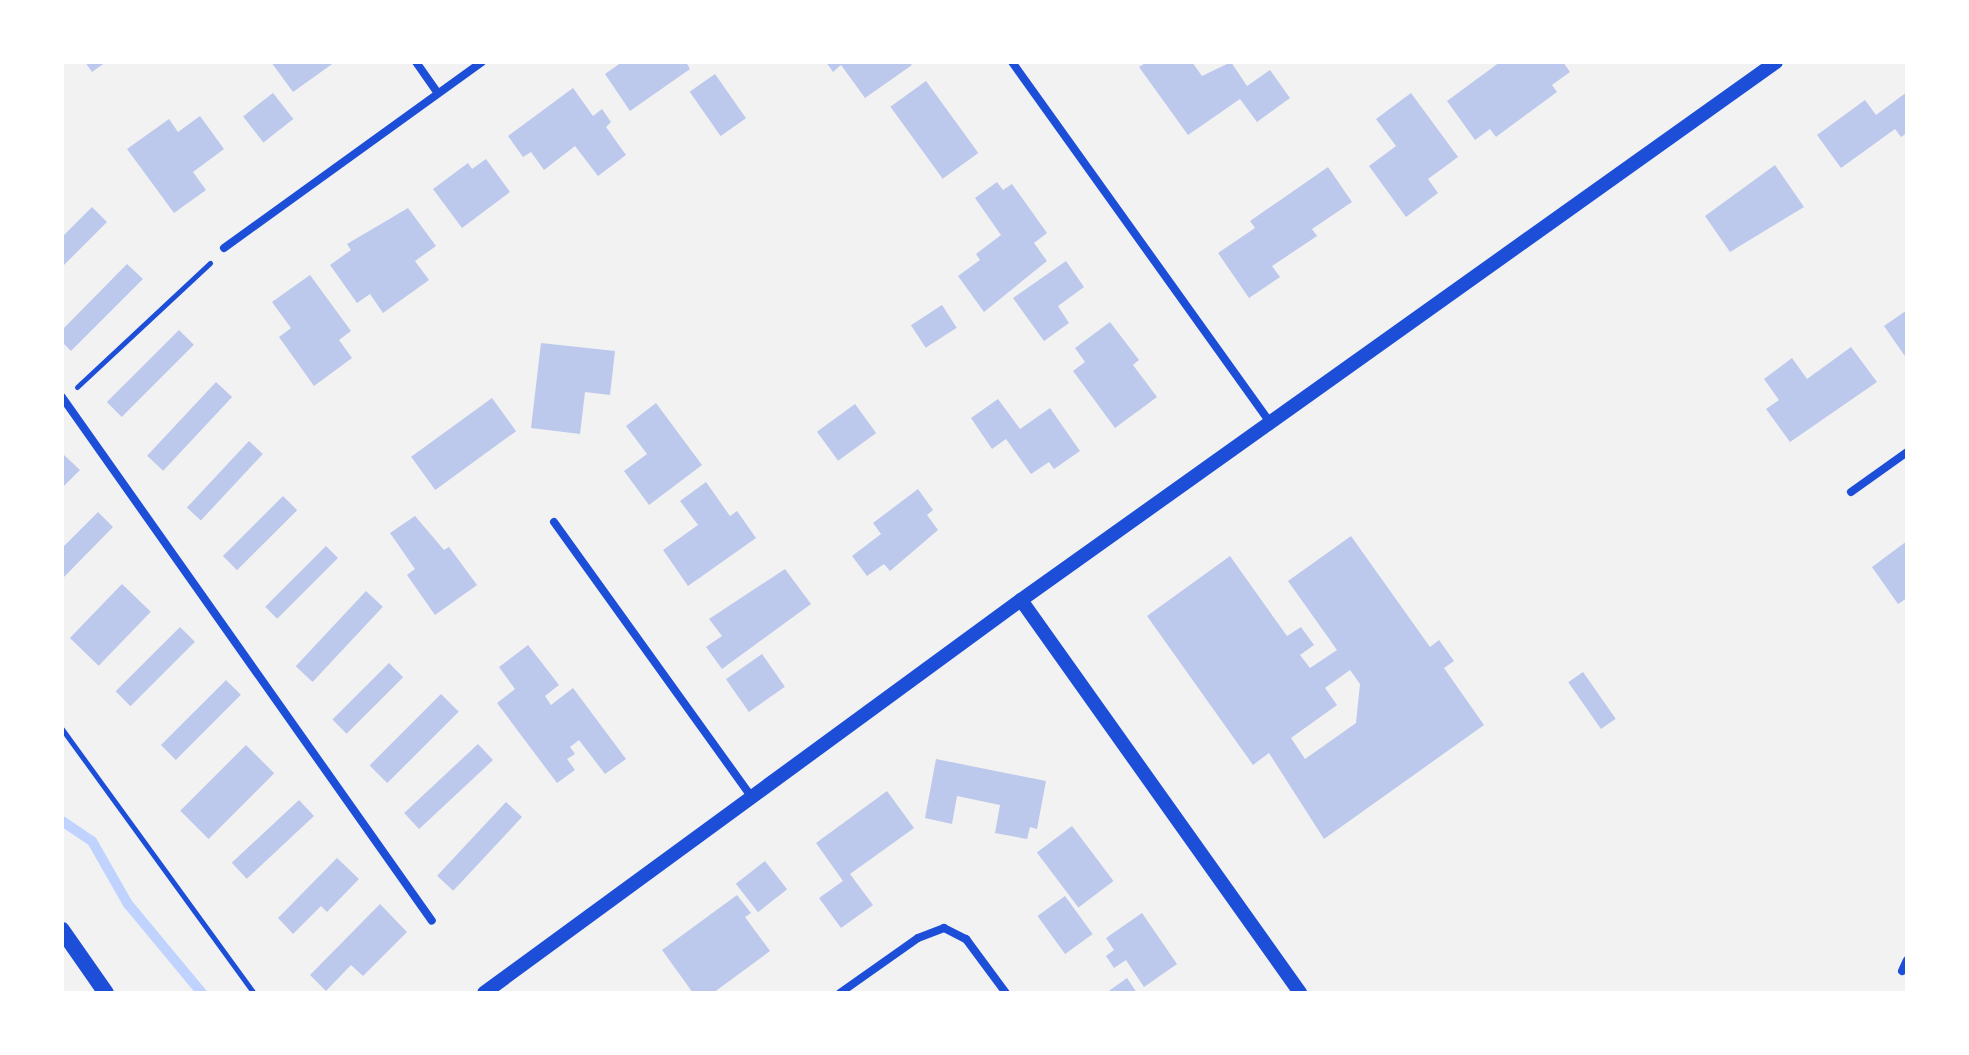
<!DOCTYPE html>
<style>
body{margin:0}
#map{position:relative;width:1969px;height:1055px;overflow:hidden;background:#f2f2f2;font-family:Barlow,sans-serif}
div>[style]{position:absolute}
.stream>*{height:10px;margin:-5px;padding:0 5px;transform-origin:5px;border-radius:5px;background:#bfd3fe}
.building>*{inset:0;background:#bdc9ec;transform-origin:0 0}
.path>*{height:5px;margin:-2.5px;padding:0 2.5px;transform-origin:2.5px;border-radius:2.5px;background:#1d4ed8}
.minor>*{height:8px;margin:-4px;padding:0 4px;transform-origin:4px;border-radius:4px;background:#1d4ed8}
.tertiary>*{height:14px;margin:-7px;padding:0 7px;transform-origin:7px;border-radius:7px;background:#1d4ed8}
.secondary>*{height:16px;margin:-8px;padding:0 8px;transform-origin:8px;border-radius:8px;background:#1d4ed8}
span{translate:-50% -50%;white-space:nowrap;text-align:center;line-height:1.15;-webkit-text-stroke:6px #fff;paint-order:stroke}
.frame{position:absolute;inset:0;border:64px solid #fff;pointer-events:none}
</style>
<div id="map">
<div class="stream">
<i style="left:62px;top:821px;width:36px;rotate:34deg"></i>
<i style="left:92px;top:841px;width:73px;rotate:60.3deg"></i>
<i style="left:128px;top:904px;width:116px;rotate:50.3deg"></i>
</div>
<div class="building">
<i style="clip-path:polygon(85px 62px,106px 62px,92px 72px)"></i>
<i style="clip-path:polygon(271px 62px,335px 62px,293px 92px)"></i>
<i style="clip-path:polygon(622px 62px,686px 62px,690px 69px,630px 111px,605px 74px)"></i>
<i style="clip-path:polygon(826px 62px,909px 62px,912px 65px,865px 98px,841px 65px,833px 72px)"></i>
<i style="clip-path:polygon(1147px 62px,1192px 62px,1202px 76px,1231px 62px,1247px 86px,1270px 70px,1290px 98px,1257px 122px,1240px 99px,1188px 135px,1139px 67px)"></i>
<i style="clip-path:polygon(1500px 62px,1563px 62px,1570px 72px,1552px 85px,1557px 92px,1496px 137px,1490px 129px,1475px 140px,1447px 101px)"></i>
<i style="left:715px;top:74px;width:54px;height:31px;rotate:55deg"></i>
<i style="left:926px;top:81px;width:89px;height:44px;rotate:54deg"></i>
<i style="clip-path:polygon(573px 88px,593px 116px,602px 109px,611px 122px,606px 127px,626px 155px,598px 176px,575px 146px,544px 170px,531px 152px,523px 157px,508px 136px)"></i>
<i style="clip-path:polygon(1907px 92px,1907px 133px,1901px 137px,1895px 129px,1841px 168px,1817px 135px,1865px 100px,1876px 115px)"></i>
<i style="left:273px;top:93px;width:33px;height:38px;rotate:52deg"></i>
<i style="clip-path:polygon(1411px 93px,1458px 157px,1428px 179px,1438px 193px,1406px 217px,1369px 166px,1396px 146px,1376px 119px)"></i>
<i style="clip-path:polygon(200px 116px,224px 149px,193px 172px,206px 190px,174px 213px,127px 149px,169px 119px,178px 132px)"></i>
<i style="clip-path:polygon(486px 159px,510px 192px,462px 228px,433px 189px,468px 163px,472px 169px)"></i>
<i style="clip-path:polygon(1775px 165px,1804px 207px,1730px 252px,1705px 216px)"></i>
<i style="clip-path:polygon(1328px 167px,1352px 202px,1312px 229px,1317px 236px,1272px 266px,1280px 277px,1249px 298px,1218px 253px,1255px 228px,1250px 221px)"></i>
<i style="clip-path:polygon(997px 182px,1003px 190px,1012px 184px,1047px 233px,1034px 243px,1047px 261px,984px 312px,958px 276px,980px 260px,976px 254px,1001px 235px,975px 198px)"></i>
<i style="clip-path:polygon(92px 207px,107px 222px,62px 267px,62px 237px)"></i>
<i style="clip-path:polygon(408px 208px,436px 246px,415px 261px,429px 280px,383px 313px,370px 294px,357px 303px,330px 265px,351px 250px,347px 244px)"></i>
<i style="clip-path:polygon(1066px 261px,1084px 287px,1058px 306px,1069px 323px,1044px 341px,1013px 298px)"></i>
<i style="clip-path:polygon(127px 264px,143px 279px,71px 351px,62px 342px,62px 330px)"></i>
<i style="clip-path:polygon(310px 275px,351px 331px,339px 340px,352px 358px,314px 386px,279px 337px,291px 328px,272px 302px)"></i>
<i style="left:942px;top:305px;width:27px;height:37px;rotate:57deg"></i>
<i style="clip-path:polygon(1907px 310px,1907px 359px,1884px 326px)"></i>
<i style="clip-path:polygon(1110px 322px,1139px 360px,1133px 365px,1157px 397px,1115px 428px,1073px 371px,1085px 362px,1075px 348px)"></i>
<i style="left:179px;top:330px;width:21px;height:102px;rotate:45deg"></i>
<i style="clip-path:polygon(541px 343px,615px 351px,610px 395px,585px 392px,580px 434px,531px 428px)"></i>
<i style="clip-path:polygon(1851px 347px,1877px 382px,1790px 442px,1766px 409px,1779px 400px,1764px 379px,1792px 358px,1807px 379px)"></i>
<i style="left:216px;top:382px;width:22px;height:101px;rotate:43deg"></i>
<i style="left:492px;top:398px;width:41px;height:100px;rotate:54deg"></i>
<i style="clip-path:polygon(998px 399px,1020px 429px,1050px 408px,1080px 451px,1054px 469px,1049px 462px,1031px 474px,1006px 439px,992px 449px,971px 418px)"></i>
<i style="clip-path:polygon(656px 403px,702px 465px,649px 505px,624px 471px,647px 454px,626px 426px)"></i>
<i style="left:855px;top:404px;width:36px;height:47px;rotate:54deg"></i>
<i style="left:249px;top:441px;width:19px;height:91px;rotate:43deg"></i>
<i style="clip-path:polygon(64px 455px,80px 470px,62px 488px,62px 457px)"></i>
<i style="clip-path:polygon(706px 482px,730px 516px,737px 511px,756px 538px,688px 586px,663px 550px,698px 525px,680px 501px)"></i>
<i style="clip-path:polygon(918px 489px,933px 510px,927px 515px,938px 530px,890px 571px,884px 564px,867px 576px,852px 556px,881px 534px,873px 523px)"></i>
<i style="left:283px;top:496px;width:20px;height:85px;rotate:45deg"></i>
<i style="clip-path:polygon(98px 512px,113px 527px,62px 579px,62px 548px)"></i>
<i style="clip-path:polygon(415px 516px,444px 550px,449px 547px,477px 585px,435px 615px,407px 575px,415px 569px,390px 533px)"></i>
<i style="clip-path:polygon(evenodd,1351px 536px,1430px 647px,1439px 640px,1454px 661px,1444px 668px,1484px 725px,1324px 839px,1269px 753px,1253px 765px,1147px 616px,1230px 556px,1287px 636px,1301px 627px,1314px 645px,1300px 655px,1310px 668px,1337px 650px,1288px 581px,1351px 536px,1350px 670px,1360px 684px,1356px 723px,1305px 759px,1291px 738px,1337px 705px,1325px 688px,1350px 670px)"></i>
<i style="clip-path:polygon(1907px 541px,1907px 598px,1898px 604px,1872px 567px)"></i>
<i style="left:326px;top:546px;width:17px;height:86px;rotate:45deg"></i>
<i style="clip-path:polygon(785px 569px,811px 604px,722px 669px,706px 647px,722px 636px,709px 619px)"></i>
<i style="left:122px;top:584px;width:40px;height:75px;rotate:44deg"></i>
<i style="left:366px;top:591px;width:23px;height:103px;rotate:43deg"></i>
<i style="left:180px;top:627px;width:21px;height:91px;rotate:45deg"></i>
<i style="clip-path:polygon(528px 645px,559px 685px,545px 696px,551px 705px,573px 688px,626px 759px,605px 774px,579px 740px,570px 747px,575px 754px,567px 759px,575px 770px,557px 783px,497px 703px,515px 689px,499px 667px)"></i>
<i style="left:762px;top:654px;width:40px;height:44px;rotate:55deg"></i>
<i style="left:389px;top:663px;width:20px;height:80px;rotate:45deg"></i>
<i style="left:1583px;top:672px;width:57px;height:18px;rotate:55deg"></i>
<i style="left:226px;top:680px;width:21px;height:92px;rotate:45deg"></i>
<i style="left:441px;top:694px;width:25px;height:101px;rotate:45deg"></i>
<i style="left:478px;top:744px;width:22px;height:101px;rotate:47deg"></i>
<i style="left:246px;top:745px;width:40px;height:93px;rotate:45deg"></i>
<i style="clip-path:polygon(936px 759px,1046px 781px,1037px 829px,1030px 827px,1027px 839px,995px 833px,1000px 805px,957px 796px,952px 824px,925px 818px)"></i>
<i style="clip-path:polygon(887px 791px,914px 828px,850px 874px,873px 905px,841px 928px,819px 898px,843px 881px,816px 843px)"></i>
<i style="left:299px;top:800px;width:22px;height:92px;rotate:47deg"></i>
<i style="left:506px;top:802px;width:22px;height:101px;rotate:43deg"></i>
<i style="left:1072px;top:826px;width:69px;height:44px;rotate:53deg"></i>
<i style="clip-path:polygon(337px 858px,359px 879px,327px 912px,321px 906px,293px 934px,278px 918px)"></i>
<i style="left:765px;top:861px;width:36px;height:37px;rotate:52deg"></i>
<i style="clip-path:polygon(737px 895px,751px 913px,745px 917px,770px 951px,713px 993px,693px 993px,662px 950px)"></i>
<i style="left:1065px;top:896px;width:47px;height:34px;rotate:54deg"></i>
<i style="clip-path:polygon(380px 904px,407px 932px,363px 976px,351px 965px,326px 991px,310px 975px)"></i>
<i style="clip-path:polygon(1142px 913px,1177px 964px,1144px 987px,1126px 960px,1114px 968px,1106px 956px,1114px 950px,1106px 938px)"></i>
<i style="clip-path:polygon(1127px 978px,1137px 993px,1106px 993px)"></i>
</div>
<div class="path">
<i style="left:77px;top:387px;width:182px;rotate:-43deg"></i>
<i style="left:62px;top:729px;width:326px;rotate:54deg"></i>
</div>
<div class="minor">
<i style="left:416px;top:62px;width:38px;rotate:55deg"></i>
<i style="left:1012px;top:62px;width:443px;rotate:54.4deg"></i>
<i style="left:224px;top:248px;width:318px;rotate:-35.8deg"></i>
<i style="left:62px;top:397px;width:641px;rotate:54.77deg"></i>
<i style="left:1851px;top:492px;width:69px;rotate:-35.5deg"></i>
<i style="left:554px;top:522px;width:340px;rotate:54.3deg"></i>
<i style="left:1902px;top:971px;width:12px;rotate:-66deg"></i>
<i style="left:840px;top:993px;width:95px;rotate:-35.2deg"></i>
<i style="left:918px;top:938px;width:28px;rotate:-21deg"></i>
<i style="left:944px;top:928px;width:25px;rotate:27deg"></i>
<i style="left:966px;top:939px;width:67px;rotate:53.5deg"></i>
</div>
<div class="tertiary">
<i style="left:1021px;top:600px;width:482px;rotate:54.6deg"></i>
<i style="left:484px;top:993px;width:665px;rotate:-36.2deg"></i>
<i style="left:1021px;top:600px;width:927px;rotate:-35.47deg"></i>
</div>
<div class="secondary">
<i style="left:62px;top:930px;width:77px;rotate:55.1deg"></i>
</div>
<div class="frame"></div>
</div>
